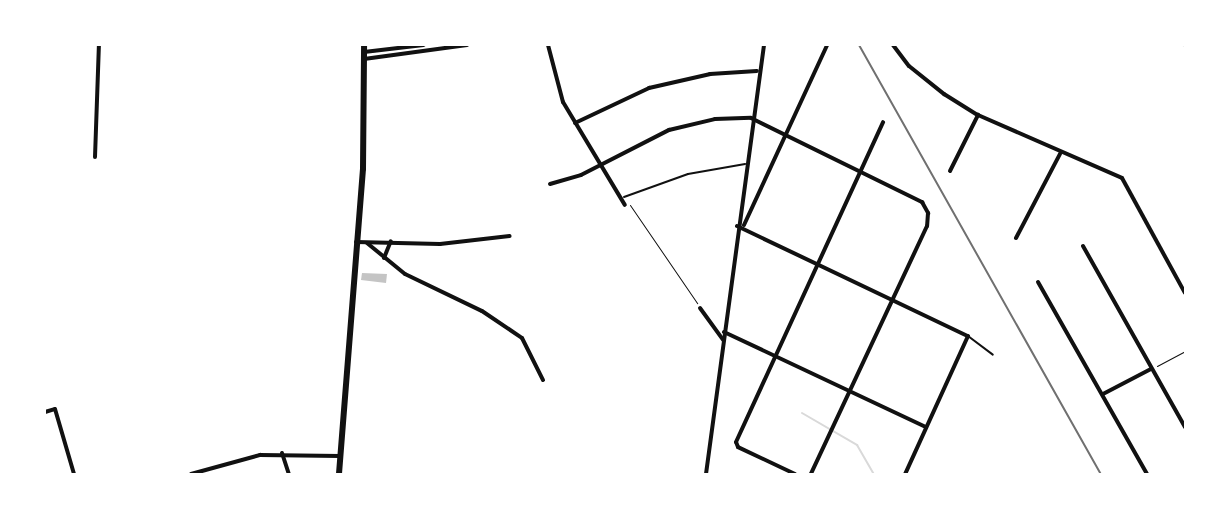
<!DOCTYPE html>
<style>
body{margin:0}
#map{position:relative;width:1230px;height:519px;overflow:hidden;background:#fff;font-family:"Crimson Pro",serif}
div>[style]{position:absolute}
.stream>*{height:2px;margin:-1px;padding:0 1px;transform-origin:1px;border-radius:1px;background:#d9d9d9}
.building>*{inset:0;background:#c4c4c4}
.path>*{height:1px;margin:-0.5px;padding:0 0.5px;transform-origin:0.5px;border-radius:0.5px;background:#111}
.service>*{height:2px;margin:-1px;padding:0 1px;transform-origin:1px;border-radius:1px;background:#111}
.minor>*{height:4px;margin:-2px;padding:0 2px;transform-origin:2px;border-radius:2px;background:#111}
.primary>*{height:5.5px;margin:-2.75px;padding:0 2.75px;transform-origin:2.75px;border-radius:2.75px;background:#111}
.rail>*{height:2px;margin:-1px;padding:0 1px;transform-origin:1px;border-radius:1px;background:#707070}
span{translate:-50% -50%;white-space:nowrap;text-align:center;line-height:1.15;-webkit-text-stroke:5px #fff;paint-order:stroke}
.frame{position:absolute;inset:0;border:46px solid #fff;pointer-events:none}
</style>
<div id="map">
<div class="stream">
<i style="left:1183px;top:45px;width:2px;rotate:27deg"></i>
<i style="left:802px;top:413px;width:64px;rotate:30.2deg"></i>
<i style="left:857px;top:445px;width:34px;rotate:60deg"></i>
</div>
<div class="building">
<i style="clip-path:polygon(362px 273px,387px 274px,386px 283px,361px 280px)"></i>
</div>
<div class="path">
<i style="left:630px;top:205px;width:119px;rotate:55.6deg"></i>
<i style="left:1157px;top:366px;width:32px;rotate:-28deg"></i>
</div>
<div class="service">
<i style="left:624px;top:197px;width:68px;rotate:-19.8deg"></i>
<i style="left:688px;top:174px;width:58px;rotate:-10deg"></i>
<i style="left:968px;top:336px;width:31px;rotate:37deg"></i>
<i style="left:1184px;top:474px;width:1px"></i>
</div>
<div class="minor">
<i style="left:548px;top:45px;width:59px;rotate:75.3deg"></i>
<i style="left:563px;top:102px;width:120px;rotate:59deg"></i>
<i style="left:893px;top:45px;width:26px;rotate:53deg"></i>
<i style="left:909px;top:66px;width:45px;rotate:38.7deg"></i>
<i style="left:944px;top:94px;width:40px;rotate:32deg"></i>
<i style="left:978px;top:115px;width:157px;rotate:23.6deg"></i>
<i style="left:1122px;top:178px;width:131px;rotate:61.3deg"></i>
<i style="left:364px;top:52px;width:60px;rotate:-6.7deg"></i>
<i style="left:364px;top:59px;width:104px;rotate:-7.7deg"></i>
<i style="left:575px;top:123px;width:82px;rotate:-25.3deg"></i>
<i style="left:649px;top:88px;width:63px;rotate:-12.9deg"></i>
<i style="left:710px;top:74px;width:47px;rotate:-3.7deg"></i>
<i style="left:95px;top:157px;width:112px;rotate:-88deg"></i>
<i style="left:950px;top:171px;width:63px;rotate:-63.4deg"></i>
<i style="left:550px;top:184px;width:32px;rotate:-16deg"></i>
<i style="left:581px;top:175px;width:99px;rotate:-27.1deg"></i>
<i style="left:669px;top:130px;width:47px;rotate:-13.4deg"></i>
<i style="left:715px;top:119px;width:36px;rotate:-2deg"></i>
<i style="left:751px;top:118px;width:191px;rotate:26.2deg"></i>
<i style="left:922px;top:202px;width:13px;rotate:61deg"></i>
<i style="left:928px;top:213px;width:13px;rotate:94deg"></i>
<i style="left:927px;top:226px;width:274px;rotate:115.1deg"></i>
<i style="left:744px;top:225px;width:198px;rotate:-65.2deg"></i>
<i style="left:737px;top:226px;width:256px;rotate:25.5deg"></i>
<i style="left:968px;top:336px;width:152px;rotate:114.5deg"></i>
<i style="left:1016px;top:238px;width:95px;rotate:-62.4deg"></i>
<i style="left:356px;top:242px;width:84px;rotate:1.4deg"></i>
<i style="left:440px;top:244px;width:70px;rotate:-6.5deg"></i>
<i style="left:367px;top:243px;width:49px;rotate:39.2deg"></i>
<i style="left:405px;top:274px;width:85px;rotate:25.7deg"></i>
<i style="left:482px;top:311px;width:48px;rotate:34deg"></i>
<i style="left:522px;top:338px;width:47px;rotate:63.4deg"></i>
<i style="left:1083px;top:246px;width:208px;rotate:60.6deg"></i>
<i style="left:384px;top:258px;width:18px;rotate:-68deg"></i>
<i style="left:1038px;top:282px;width:221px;rotate:60.4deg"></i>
<i style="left:700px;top:308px;width:39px;rotate:54deg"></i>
<i style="left:724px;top:332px;width:223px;rotate:25.2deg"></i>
<i style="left:1103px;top:394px;width:54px;rotate:-27.5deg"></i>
<i style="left:45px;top:412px;width:10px;rotate:-17deg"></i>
<i style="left:55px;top:409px;width:68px;rotate:73.7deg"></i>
<i style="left:282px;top:453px;width:22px;rotate:72deg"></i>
<i style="left:191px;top:474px;width:72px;rotate:-15.4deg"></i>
<i style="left:260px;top:455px;width:80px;rotate:0.7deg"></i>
<i style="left:706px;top:474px;width:433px;rotate:-82.3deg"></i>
<i style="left:795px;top:474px;width:63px;rotate:-154.7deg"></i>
<i style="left:738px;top:447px;width:5px;rotate:-112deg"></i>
<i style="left:736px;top:442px;width:352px;rotate:-65.3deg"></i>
</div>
<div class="primary">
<i style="left:339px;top:474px;width:306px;rotate:-85.5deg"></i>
<i style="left:363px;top:169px;width:124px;rotate:-89.5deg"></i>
</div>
<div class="rail">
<i style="left:859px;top:45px;width:493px;rotate:60.6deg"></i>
</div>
<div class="frame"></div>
</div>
